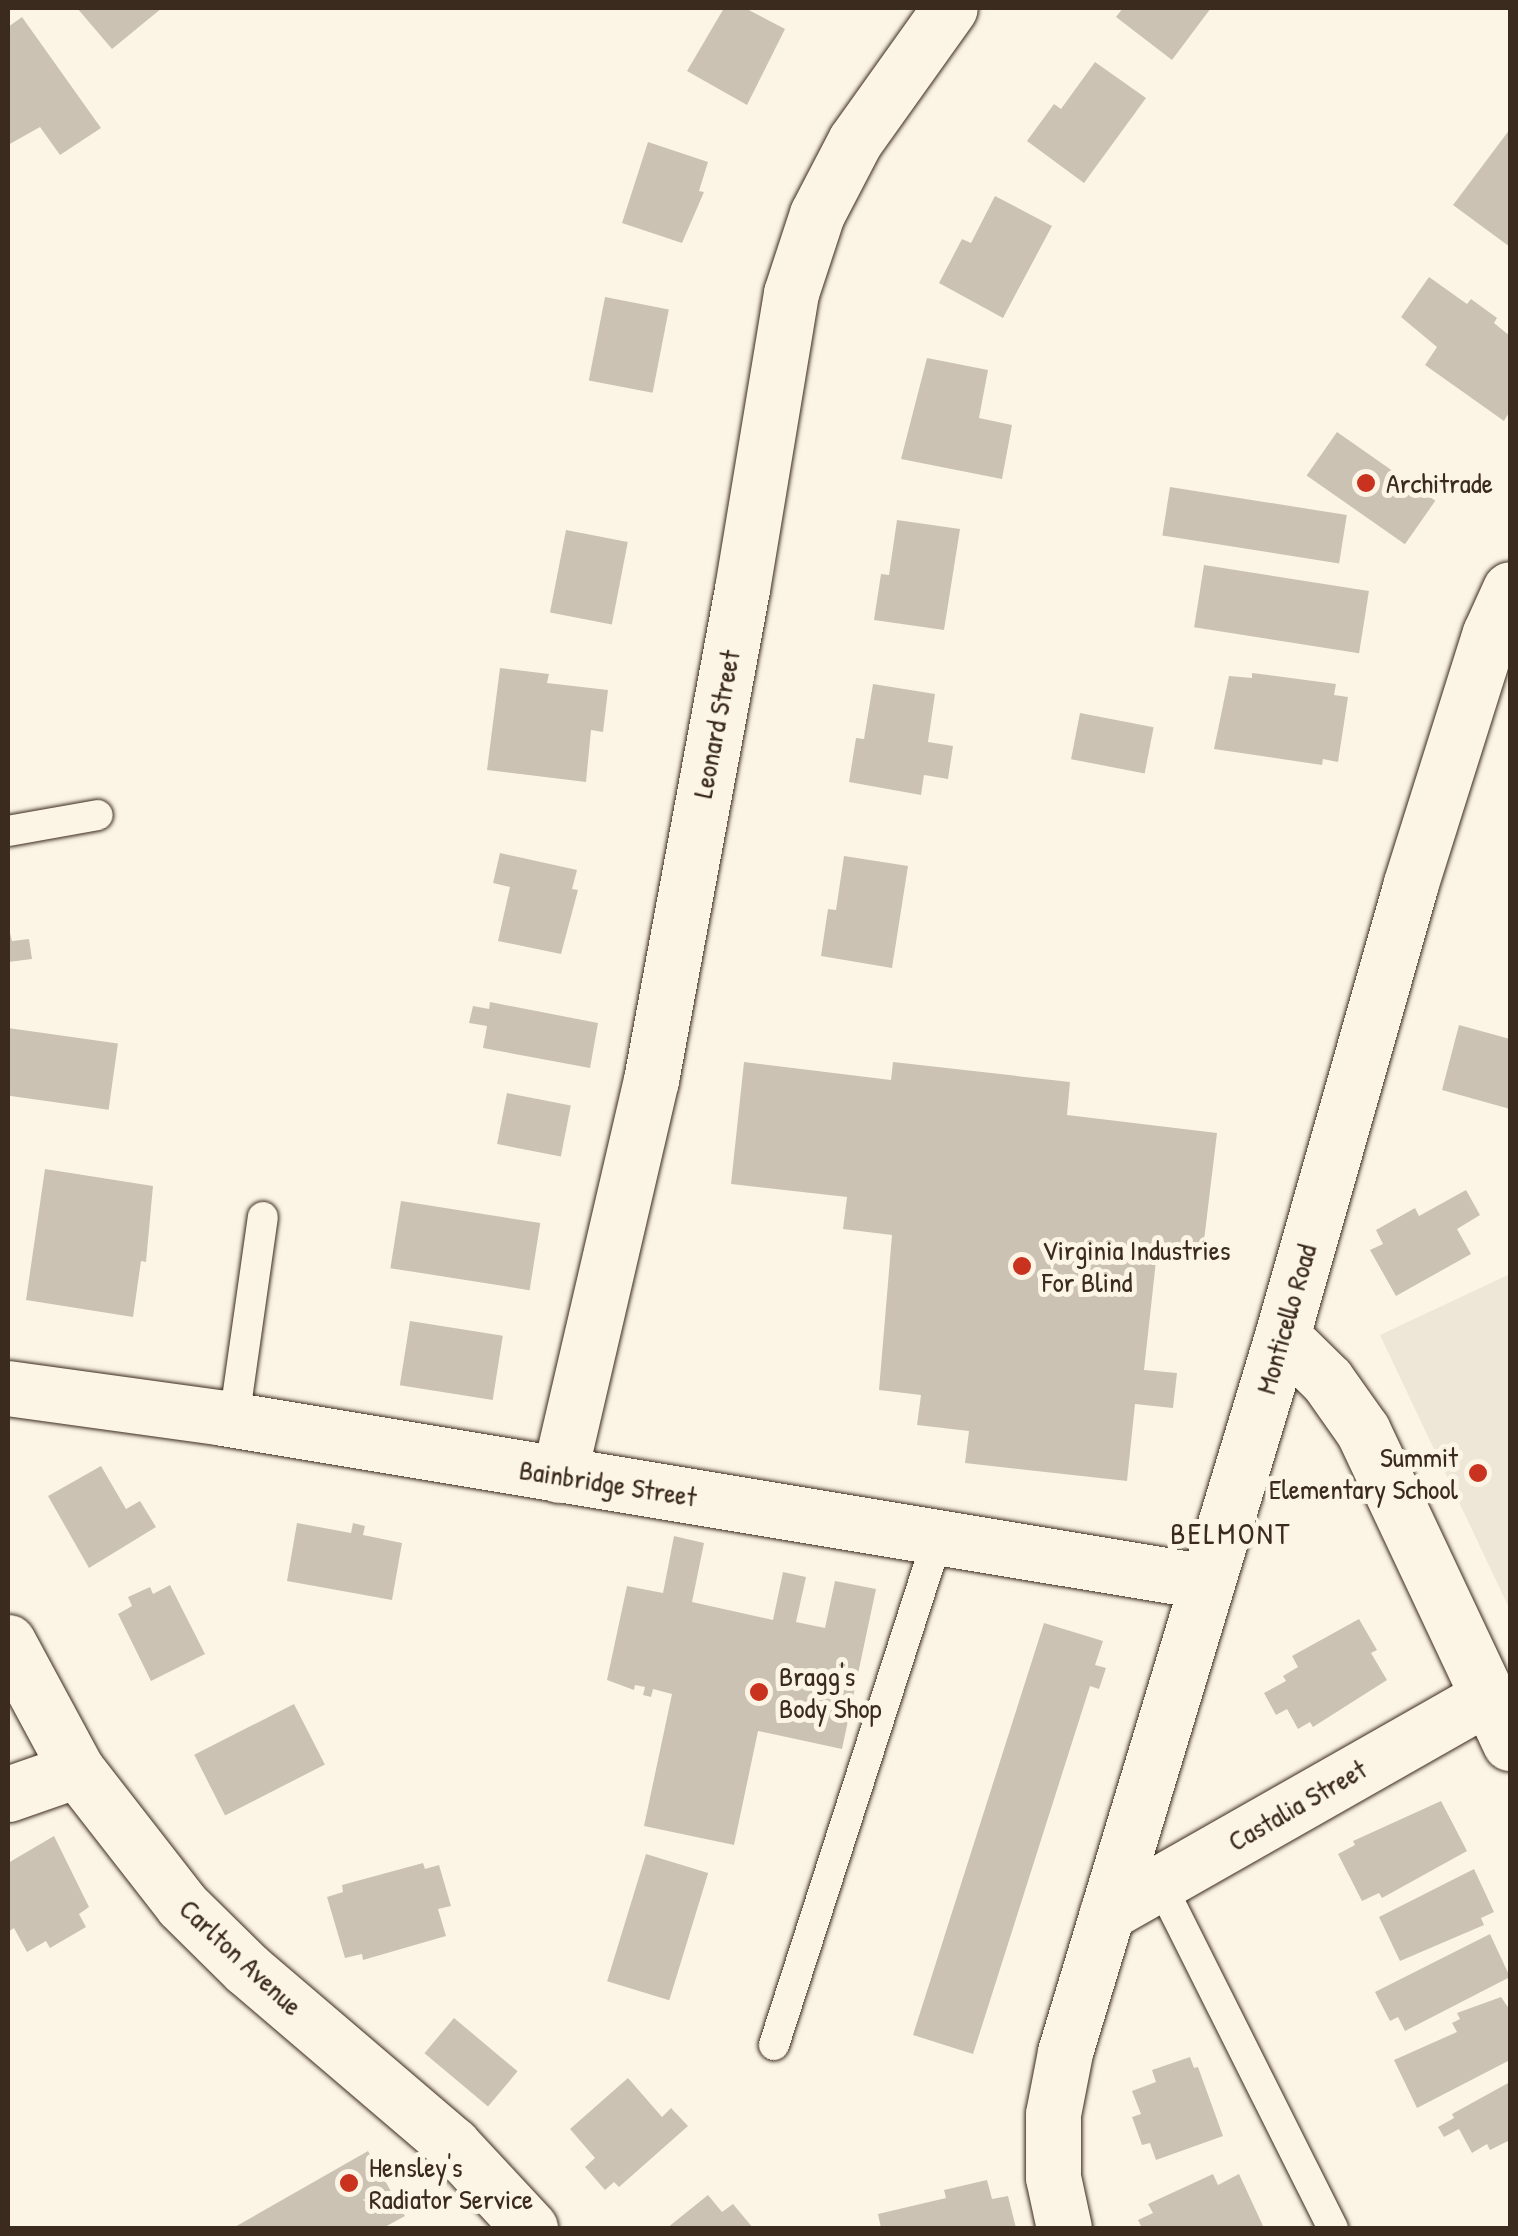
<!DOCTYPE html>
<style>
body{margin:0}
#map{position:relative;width:1518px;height:2236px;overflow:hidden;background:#fcf5e5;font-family:"Patrick Hand",sans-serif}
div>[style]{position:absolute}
.built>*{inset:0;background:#eee6d6}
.building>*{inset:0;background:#ccc2b3;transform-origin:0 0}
.roads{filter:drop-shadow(0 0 2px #3b2a1e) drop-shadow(0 0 2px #3b2a1e)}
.service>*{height:30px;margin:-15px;padding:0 15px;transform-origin:15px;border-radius:15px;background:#fcf5e5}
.minor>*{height:55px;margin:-27.5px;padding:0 27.5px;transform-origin:27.5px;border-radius:27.5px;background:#fcf5e5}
.dots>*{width:28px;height:28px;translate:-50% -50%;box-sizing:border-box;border:5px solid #fcf5e5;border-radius:50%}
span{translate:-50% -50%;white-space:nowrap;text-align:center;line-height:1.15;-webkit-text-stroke:10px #fcf5e5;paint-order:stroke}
.poi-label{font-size:28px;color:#3b2a1e}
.left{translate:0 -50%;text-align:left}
.right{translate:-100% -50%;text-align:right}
.street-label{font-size:28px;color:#3b2a1e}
.neighbourhood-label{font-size:30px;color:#3b2a1e;letter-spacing:2.5px}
.frame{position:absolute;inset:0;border:10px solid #3b2a1e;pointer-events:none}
</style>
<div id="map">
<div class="built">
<i style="clip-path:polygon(1510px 1274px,1510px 1610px,1380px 1335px)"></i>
</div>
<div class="building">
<i style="clip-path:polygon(77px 8px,162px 8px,112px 49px)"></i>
<i style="clip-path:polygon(724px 8px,745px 8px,785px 29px,747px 105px,687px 71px)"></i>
<i style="clip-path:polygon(1123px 8px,1211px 8px,1172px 60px,1116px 17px)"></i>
<i style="clip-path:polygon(22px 17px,101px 128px,60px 155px,40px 127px,8px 145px,8px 27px)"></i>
<i style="clip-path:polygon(1095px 62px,1146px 98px,1084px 183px,1027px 141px,1054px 104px,1061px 109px)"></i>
<i style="clip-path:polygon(1510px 129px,1510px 247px,1453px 205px)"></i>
<i style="clip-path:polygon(648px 142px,708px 162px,699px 191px,704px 192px,682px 243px,622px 223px)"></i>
<i style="clip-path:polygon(995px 196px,1052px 226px,1003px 318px,939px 283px,962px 239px,971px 243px)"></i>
<i style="clip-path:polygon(1429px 277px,1467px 304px,1471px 299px,1497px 318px,1494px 323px,1510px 336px,1510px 411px,1504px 421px,1425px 365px,1437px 347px,1401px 317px)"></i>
<i style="left:605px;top:297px;width:65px;height:85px;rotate:11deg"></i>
<i style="clip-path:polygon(927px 358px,988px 370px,979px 418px,1012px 425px,1002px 479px,901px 459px)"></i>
<i style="left:1337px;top:432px;width:120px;height:53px;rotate:35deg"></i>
<i style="left:1170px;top:487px;width:179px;height:49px;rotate:9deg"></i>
<i style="clip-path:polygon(897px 520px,960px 529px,944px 630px,874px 620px,881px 574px,889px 575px)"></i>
<i style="left:566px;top:530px;width:63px;height:84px;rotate:11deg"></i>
<i style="left:1204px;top:565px;width:167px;height:63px;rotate:9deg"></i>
<i style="clip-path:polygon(500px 668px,549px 674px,547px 683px,608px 690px,603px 732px,591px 730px,586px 782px,487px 770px)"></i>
<i style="clip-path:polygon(1252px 673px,1336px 684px,1334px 695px,1348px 697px,1338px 762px,1323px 759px,1322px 765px,1214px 749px,1229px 676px,1252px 678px)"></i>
<i style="clip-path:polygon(873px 684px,935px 694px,928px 742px,953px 746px,948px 779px,924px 775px,921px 795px,849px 782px,856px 738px,864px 739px)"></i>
<i style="left:1080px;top:713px;width:75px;height:47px;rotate:11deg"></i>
<i style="clip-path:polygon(500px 853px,577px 870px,572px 889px,578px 890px,561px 954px,498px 941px,510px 887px,493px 883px)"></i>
<i style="clip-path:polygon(844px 856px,908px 866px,892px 968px,821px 956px,828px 909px,836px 910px)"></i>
<i style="clip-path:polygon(8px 925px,12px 941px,29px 939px,32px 959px,8px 962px)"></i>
<i style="clip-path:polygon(490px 1002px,598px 1023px,590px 1068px,483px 1048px,487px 1026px,469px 1023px,473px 1006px,489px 1009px)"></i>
<i style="clip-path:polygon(1459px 1025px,1510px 1039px,1510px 1109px,1442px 1090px)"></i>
<i style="left:8px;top:1028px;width:111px;height:67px;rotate:8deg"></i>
<i style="clip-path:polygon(744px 1062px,891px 1080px,893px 1062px,1070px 1082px,1067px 1115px,1217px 1133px,1202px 1257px,1157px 1252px,1144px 1370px,1177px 1373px,1173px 1408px,1135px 1404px,1127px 1481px,965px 1463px,969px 1431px,917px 1425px,921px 1395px,879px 1390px,892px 1235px,843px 1229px,847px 1197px,731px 1184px)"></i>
<i style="left:507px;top:1093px;width:65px;height:52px;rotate:11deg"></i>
<i style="clip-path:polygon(45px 1169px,153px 1186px,146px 1262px,141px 1261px,133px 1317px,26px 1300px)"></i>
<i style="clip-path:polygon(1466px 1190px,1480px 1215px,1457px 1229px,1471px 1254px,1396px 1296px,1370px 1250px,1383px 1244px,1376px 1230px,1415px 1208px,1419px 1216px)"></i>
<i style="left:401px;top:1201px;width:141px;height:68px;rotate:9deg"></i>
<i style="left:410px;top:1321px;width:94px;height:65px;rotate:9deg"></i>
<i style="clip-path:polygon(101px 1466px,126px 1509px,140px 1501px,156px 1527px,89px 1568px,48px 1496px)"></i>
<i style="clip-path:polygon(297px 1523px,351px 1533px,353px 1523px,365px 1526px,363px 1535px,402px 1543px,392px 1600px,287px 1581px)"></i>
<i style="clip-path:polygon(674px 1536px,704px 1543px,692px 1602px,773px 1620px,783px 1572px,806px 1577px,796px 1622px,825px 1628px,835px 1581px,876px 1589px,842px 1749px,758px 1731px,734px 1845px,644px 1826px,672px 1694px,653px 1689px,651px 1697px,643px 1695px,645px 1687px,635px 1685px,634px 1690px,607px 1680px,627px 1586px,663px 1593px)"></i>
<i style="clip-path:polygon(170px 1585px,205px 1654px,151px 1681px,118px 1614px,132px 1606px,128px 1597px,150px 1587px,153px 1594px)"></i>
<i style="clip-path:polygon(1359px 1619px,1377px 1650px,1371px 1653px,1387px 1680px,1313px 1727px,1310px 1722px,1298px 1729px,1287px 1709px,1276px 1715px,1264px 1693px,1286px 1681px,1283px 1676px,1298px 1667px,1292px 1656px)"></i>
<i style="clip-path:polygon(1044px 1623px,1103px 1641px,1095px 1665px,1106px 1668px,1099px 1689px,1090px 1686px,973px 2054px,913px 2035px)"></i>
<i style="left:294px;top:1704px;width:68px;height:112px;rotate:63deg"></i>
<i style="clip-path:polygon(1441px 1801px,1467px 1851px,1382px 1898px,1379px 1893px,1362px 1901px,1338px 1854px,1355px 1845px,1353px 1841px)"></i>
<i style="clip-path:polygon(54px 1836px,89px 1907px,79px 1914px,86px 1927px,50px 1948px,46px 1941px,27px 1952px,14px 1928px,8px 1932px,8px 1863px)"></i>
<i style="left:646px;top:1854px;width:65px;height:133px;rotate:17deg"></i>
<i style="clip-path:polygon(423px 1863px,425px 1869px,439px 1865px,451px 1906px,438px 1909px,446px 1936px,363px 1960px,362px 1954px,345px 1958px,327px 1897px,343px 1892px,342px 1885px)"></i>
<i style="clip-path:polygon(1474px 1869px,1494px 1912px,1481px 1918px,1484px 1925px,1400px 1961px,1379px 1917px)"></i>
<i style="clip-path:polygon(1490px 1934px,1510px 1977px,1405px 2031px,1398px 2017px,1390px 2021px,1375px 1992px)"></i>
<i style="clip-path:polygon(1501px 1997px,1510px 2010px,1510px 2060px,1417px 2108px,1394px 2060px,1457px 2032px,1452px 2023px,1460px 2019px,1457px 2013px)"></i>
<i style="left:454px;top:2018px;width:83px;height:46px;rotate:40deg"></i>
<i style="clip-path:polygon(1190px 2057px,1194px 2068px,1198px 2067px,1223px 2136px,1156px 2160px,1150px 2143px,1142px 2145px,1132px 2117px,1141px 2114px,1132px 2091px,1156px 2082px,1152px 2070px)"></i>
<i style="clip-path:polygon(628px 2078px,662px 2117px,671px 2108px,688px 2126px,619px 2187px,614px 2182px,605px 2190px,585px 2167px,595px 2158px,570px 2129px)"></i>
<i style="clip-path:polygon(1510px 2082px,1510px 2140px,1490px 2150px,1487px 2144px,1472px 2153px,1459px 2129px,1444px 2137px,1438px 2127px,1454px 2118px,1452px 2114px)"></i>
<i style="clip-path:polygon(368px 2151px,405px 2216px,383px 2228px,233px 2228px)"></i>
<i style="clip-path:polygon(1213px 2174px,1218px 2185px,1239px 2174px,1264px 2228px,1142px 2228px,1138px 2220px,1153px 2213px,1148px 2204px)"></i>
<i style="clip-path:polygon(987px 2180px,992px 2199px,1008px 2196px,1016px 2228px,881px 2228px,878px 2214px,946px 2198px,944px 2190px)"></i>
<i style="clip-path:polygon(708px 2195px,722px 2212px,733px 2204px,753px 2228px,667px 2228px)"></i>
</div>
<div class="roads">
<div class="service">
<i style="left:8px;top:831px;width:91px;rotate:-10.1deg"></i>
<i style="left:234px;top:1420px;width:205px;rotate:-81.9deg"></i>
<i style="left:1160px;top:1883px;width:386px;rotate:63.4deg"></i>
<i style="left:774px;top:2045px;width:534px;rotate:-72.11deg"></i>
</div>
<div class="minor">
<i style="left:1282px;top:1336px;width:63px;rotate:44.4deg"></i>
<i style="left:1327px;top:1380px;width:62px;rotate:54.8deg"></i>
<i style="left:1363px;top:1431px;width:345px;rotate:64.8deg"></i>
<i style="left:8px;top:1388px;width:217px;rotate:7.9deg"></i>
<i style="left:223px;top:1418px;width:998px;rotate:9.46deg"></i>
<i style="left:559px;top:1475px;width:406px;rotate:-76.9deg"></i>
<i style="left:651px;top:1080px;width:499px;rotate:-79.5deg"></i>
<i style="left:742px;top:589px;width:300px;rotate:-80.6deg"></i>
<i style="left:791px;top:293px;width:83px;rotate:-71.8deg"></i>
<i style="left:817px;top:214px;width:82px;rotate:-62.5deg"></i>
<i style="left:855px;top:141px;width:163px;rotate:-54.5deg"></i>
<i style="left:8px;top:1642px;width:145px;rotate:61.7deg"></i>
<i style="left:77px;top:1770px;width:171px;rotate:52.1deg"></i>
<i style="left:182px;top:1905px;width:91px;rotate:44.6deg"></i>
<i style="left:247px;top:1969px;width:271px;rotate:40.5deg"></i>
<i style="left:453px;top:2145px;width:113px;rotate:47.1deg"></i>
<i style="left:8px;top:1794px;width:73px;rotate:-19.2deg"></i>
<i style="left:1107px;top:1913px;width:438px;rotate:-29.6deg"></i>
<i style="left:1064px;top:2228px;width:52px;rotate:-102.2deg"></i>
<i style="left:1053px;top:2177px;width:63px;rotate:-90deg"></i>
<i style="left:1053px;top:2114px;width:63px;rotate:-79deg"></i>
<i style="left:1065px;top:2052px;width:748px;rotate:-73.14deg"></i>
<i style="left:1282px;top:1336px;width:468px;rotate:-74.1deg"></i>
<i style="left:1410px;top:886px;width:265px;rotate:-72.5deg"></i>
<i style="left:1490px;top:633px;width:48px;rotate:-65.6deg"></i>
</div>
</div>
<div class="dots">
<i style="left:1366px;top:483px;background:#c8321e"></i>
<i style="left:1022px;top:1266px;background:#c8321e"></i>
<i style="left:1478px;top:1473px;background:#c8321e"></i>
<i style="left:759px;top:1692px;background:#c8321e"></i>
<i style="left:349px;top:2183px;background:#c8321e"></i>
</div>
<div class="poi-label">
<span class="left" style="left:1386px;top:483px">Architrade</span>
<span class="left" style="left:1042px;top:1266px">Virginia Industries<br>For Blind</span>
<span class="right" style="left:1458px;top:1473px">Summit<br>Elementary School</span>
<span class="left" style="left:779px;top:1692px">Bragg's<br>Body Shop</span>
<span class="left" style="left:369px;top:2183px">Hensley's<br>Radiator Service</span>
</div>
<div class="street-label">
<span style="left:716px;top:724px;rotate:-79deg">Leonard Street</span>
<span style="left:1286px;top:1319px;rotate:-74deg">Monticello Road</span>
<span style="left:608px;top:1483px;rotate:9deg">Bainbridge Street</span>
<span style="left:1297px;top:1805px;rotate:-30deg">Castalia Street</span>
<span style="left:241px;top:1957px;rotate:43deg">Carlton Avenue</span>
</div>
<div class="neighbourhood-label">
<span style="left:1231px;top:1533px">BELMONT</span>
</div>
<div class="frame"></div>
</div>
